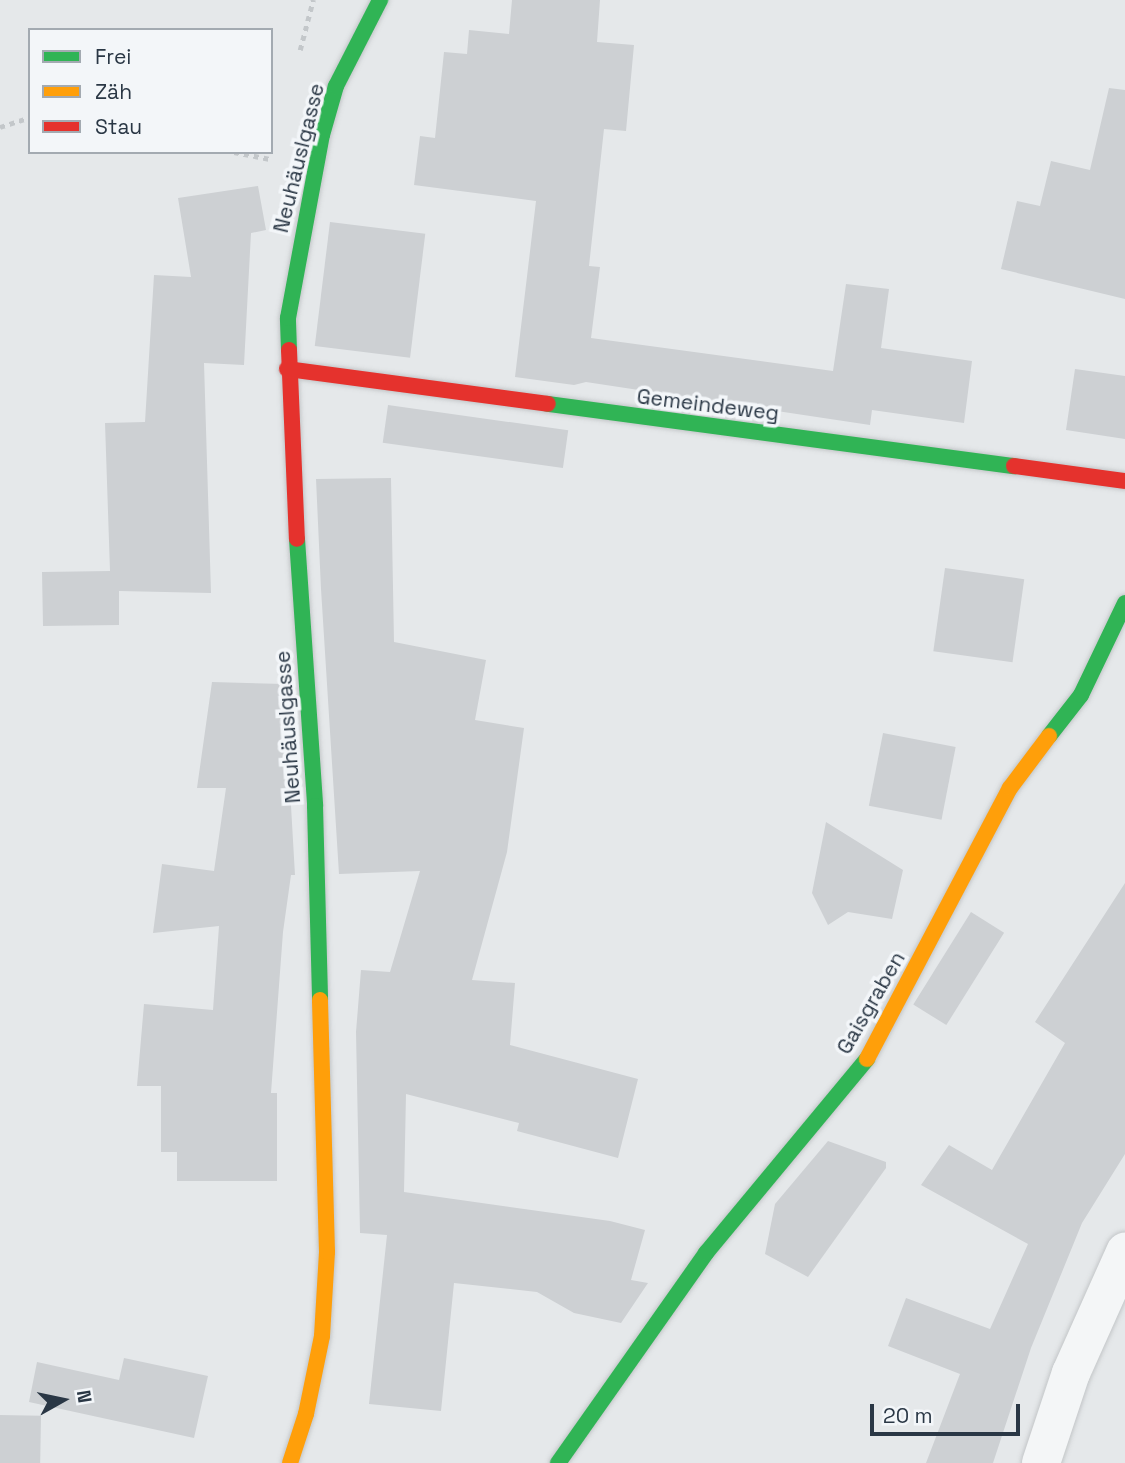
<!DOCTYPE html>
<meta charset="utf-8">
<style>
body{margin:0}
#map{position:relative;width:1125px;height:1463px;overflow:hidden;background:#e5e8ea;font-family:"Space Grotesk",sans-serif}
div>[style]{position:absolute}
.building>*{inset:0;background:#cdd0d3;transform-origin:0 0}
.path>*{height:4.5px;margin-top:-2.25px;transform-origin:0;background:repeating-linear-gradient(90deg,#c3c7ca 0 5px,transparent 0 10px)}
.roads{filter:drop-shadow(0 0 2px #c3c6c8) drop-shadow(0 0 2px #c3c6c8)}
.street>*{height:38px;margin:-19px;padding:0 19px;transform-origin:19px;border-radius:19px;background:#f4f6f7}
.fast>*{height:16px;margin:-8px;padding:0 8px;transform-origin:8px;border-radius:8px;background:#30b455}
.slow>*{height:16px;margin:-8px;padding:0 8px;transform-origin:8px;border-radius:8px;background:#ff9f0a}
.jam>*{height:16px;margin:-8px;padding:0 8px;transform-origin:8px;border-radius:8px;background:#e5322d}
span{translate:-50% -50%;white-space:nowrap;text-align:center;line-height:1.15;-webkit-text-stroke:7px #f3f6f9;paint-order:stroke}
.street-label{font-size:21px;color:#2a3745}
.legend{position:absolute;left:28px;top:28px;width:245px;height:126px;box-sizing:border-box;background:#f3f6f9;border:2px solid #a3aab1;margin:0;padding:9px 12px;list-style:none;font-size:21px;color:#2a3745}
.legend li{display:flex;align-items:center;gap:14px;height:35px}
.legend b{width:35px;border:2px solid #a3aab1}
.north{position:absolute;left:28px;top:1365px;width:70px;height:70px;-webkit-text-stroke:5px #f3f6f9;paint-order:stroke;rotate:81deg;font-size:19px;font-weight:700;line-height:28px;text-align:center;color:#2a3745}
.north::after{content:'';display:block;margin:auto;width:24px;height:32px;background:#2a3745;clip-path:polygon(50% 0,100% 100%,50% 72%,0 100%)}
.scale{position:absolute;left:870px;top:1404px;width:150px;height:32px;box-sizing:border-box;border:4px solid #2a3745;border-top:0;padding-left:9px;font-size:21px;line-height:24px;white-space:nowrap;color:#2a3745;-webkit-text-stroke:5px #f3f6f9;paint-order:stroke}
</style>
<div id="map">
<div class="building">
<i style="clip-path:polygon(512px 0,600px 0,597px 42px,634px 45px,626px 131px,604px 129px,589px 266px,600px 267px,591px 338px,833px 371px,846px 284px,889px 289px,881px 348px,972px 361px,964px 423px,872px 410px,870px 425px,586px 382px,574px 385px,515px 377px,536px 201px,414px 185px,420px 136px,435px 138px,444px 52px,467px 54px,469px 30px,509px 34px)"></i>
<i style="clip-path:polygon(1109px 88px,1125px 90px,1125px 299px,1001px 269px,1017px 201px,1040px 206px,1051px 161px,1090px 170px)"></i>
<i style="clip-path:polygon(258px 186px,266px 230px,251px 233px,244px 365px,204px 363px,211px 593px,119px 591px,119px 625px,43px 626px,42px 572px,110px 571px,105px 423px,145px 422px,154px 275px,191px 277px,178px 198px)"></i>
<i style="left:330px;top:222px;width:96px;height:125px;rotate:7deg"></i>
<i style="clip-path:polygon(1075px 369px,1125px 376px,1125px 439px,1066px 430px)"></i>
<i style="left:388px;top:405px;width:182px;height:38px;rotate:8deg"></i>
<i style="clip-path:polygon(391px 478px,394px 642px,486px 660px,475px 720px,524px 728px,507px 852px,472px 980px,515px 983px,510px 1045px,638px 1079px,618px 1158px,517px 1131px,519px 1123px,406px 1094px,404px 1192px,610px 1221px,645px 1230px,631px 1280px,648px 1283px,621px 1323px,574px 1313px,537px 1292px,454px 1283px,441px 1411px,369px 1404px,387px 1235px,360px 1233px,356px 1032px,361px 970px,390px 972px,420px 871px,339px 874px,321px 589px,316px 479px)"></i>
<i style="left:945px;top:568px;width:80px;height:84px;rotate:8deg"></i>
<i style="clip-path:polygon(212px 682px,284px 684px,295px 875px,291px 875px,283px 932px,271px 1093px,277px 1093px,277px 1181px,177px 1181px,177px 1152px,161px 1152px,161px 1086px,137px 1086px,144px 1004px,213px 1010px,219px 926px,153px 933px,162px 864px,214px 871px,226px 788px,197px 788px)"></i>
<i style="left:883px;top:733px;width:74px;height:74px;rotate:11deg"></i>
<i style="clip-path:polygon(826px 822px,903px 870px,892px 919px,848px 912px,828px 925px,812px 893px)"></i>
<i style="clip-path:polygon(1125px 883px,1125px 1154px,1082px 1223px,1031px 1348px,993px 1463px,926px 1463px,960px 1374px,888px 1346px,906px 1298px,990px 1329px,1028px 1244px,921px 1185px,949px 1145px,992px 1170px,1065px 1043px,1035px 1022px)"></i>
<i style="left:971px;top:912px;width:39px;height:109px;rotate:32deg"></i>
<i style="clip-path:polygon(828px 1141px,886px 1162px,886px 1168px,808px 1277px,765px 1254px,775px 1204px)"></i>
<i style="clip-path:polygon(124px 1358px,208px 1376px,194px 1438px,29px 1402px,37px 1362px,119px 1380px)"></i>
<i style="left:0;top:1415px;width:41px;height:48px;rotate:1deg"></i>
</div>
<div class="path">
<i style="left:300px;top:50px;width:52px;rotate:-75.4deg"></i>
<i style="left:0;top:127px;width:32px;rotate:-18deg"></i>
<i style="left:234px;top:152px;width:38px;rotate:11deg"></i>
</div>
<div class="roads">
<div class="street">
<i style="left:1041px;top:1463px;width:95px;rotate:-71.6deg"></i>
<i style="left:1071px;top:1373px;width:133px;rotate:-65.9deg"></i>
</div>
<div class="fast">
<i style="left:289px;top:350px;width:32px;rotate:-92deg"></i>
<i style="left:288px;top:318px;width:186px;rotate:-79.5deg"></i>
<i style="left:322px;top:135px;width:51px;rotate:-74.1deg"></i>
<i style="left:336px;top:86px;width:97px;rotate:-62.9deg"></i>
<i style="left:548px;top:404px;width:470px;rotate:7.6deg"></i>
<i style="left:297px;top:539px;width:268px;rotate:86.1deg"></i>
<i style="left:315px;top:806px;width:194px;rotate:88.5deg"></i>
<i style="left:1049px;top:736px;width:52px;rotate:-52deg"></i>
<i style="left:1081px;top:695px;width:102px;rotate:-64.4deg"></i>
<i style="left:558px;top:1463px;width:257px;rotate:-54.8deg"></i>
<i style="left:706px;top:1253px;width:252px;rotate:-50.3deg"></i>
</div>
<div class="slow">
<i style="left:867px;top:1059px;width:306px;rotate:-62.2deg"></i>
<i style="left:1010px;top:788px;width:65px;rotate:-53.1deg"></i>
<i style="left:290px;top:1463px;width:52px;rotate:-71.9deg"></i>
<i style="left:306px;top:1414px;width:80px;rotate:-78.4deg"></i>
<i style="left:322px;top:1336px;width:84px;rotate:-86.6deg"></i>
<i style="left:327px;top:1252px;width:252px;rotate:-91.6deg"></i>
</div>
<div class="jam">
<i style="left:289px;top:350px;width:189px;rotate:87.6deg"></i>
<i style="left:287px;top:369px;width:263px;rotate:7.6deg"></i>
<i style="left:1014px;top:466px;width:112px;rotate:7.7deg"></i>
</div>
</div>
<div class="street-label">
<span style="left:299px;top:158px;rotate:-76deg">Neuhäuslgasse</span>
<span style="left:708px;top:405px;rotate:7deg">Gemeindeweg</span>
<span style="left:288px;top:727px;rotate:-94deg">Neuhäuslgasse</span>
<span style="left:871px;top:1003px;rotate:-60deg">Gaisgraben</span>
</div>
<ul class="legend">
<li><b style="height:9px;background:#30b455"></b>Frei</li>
<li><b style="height:9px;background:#ff9f0a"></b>Zäh</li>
<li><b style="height:9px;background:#e5322d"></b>Stau</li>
</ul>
<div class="north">N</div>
<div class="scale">20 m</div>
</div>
